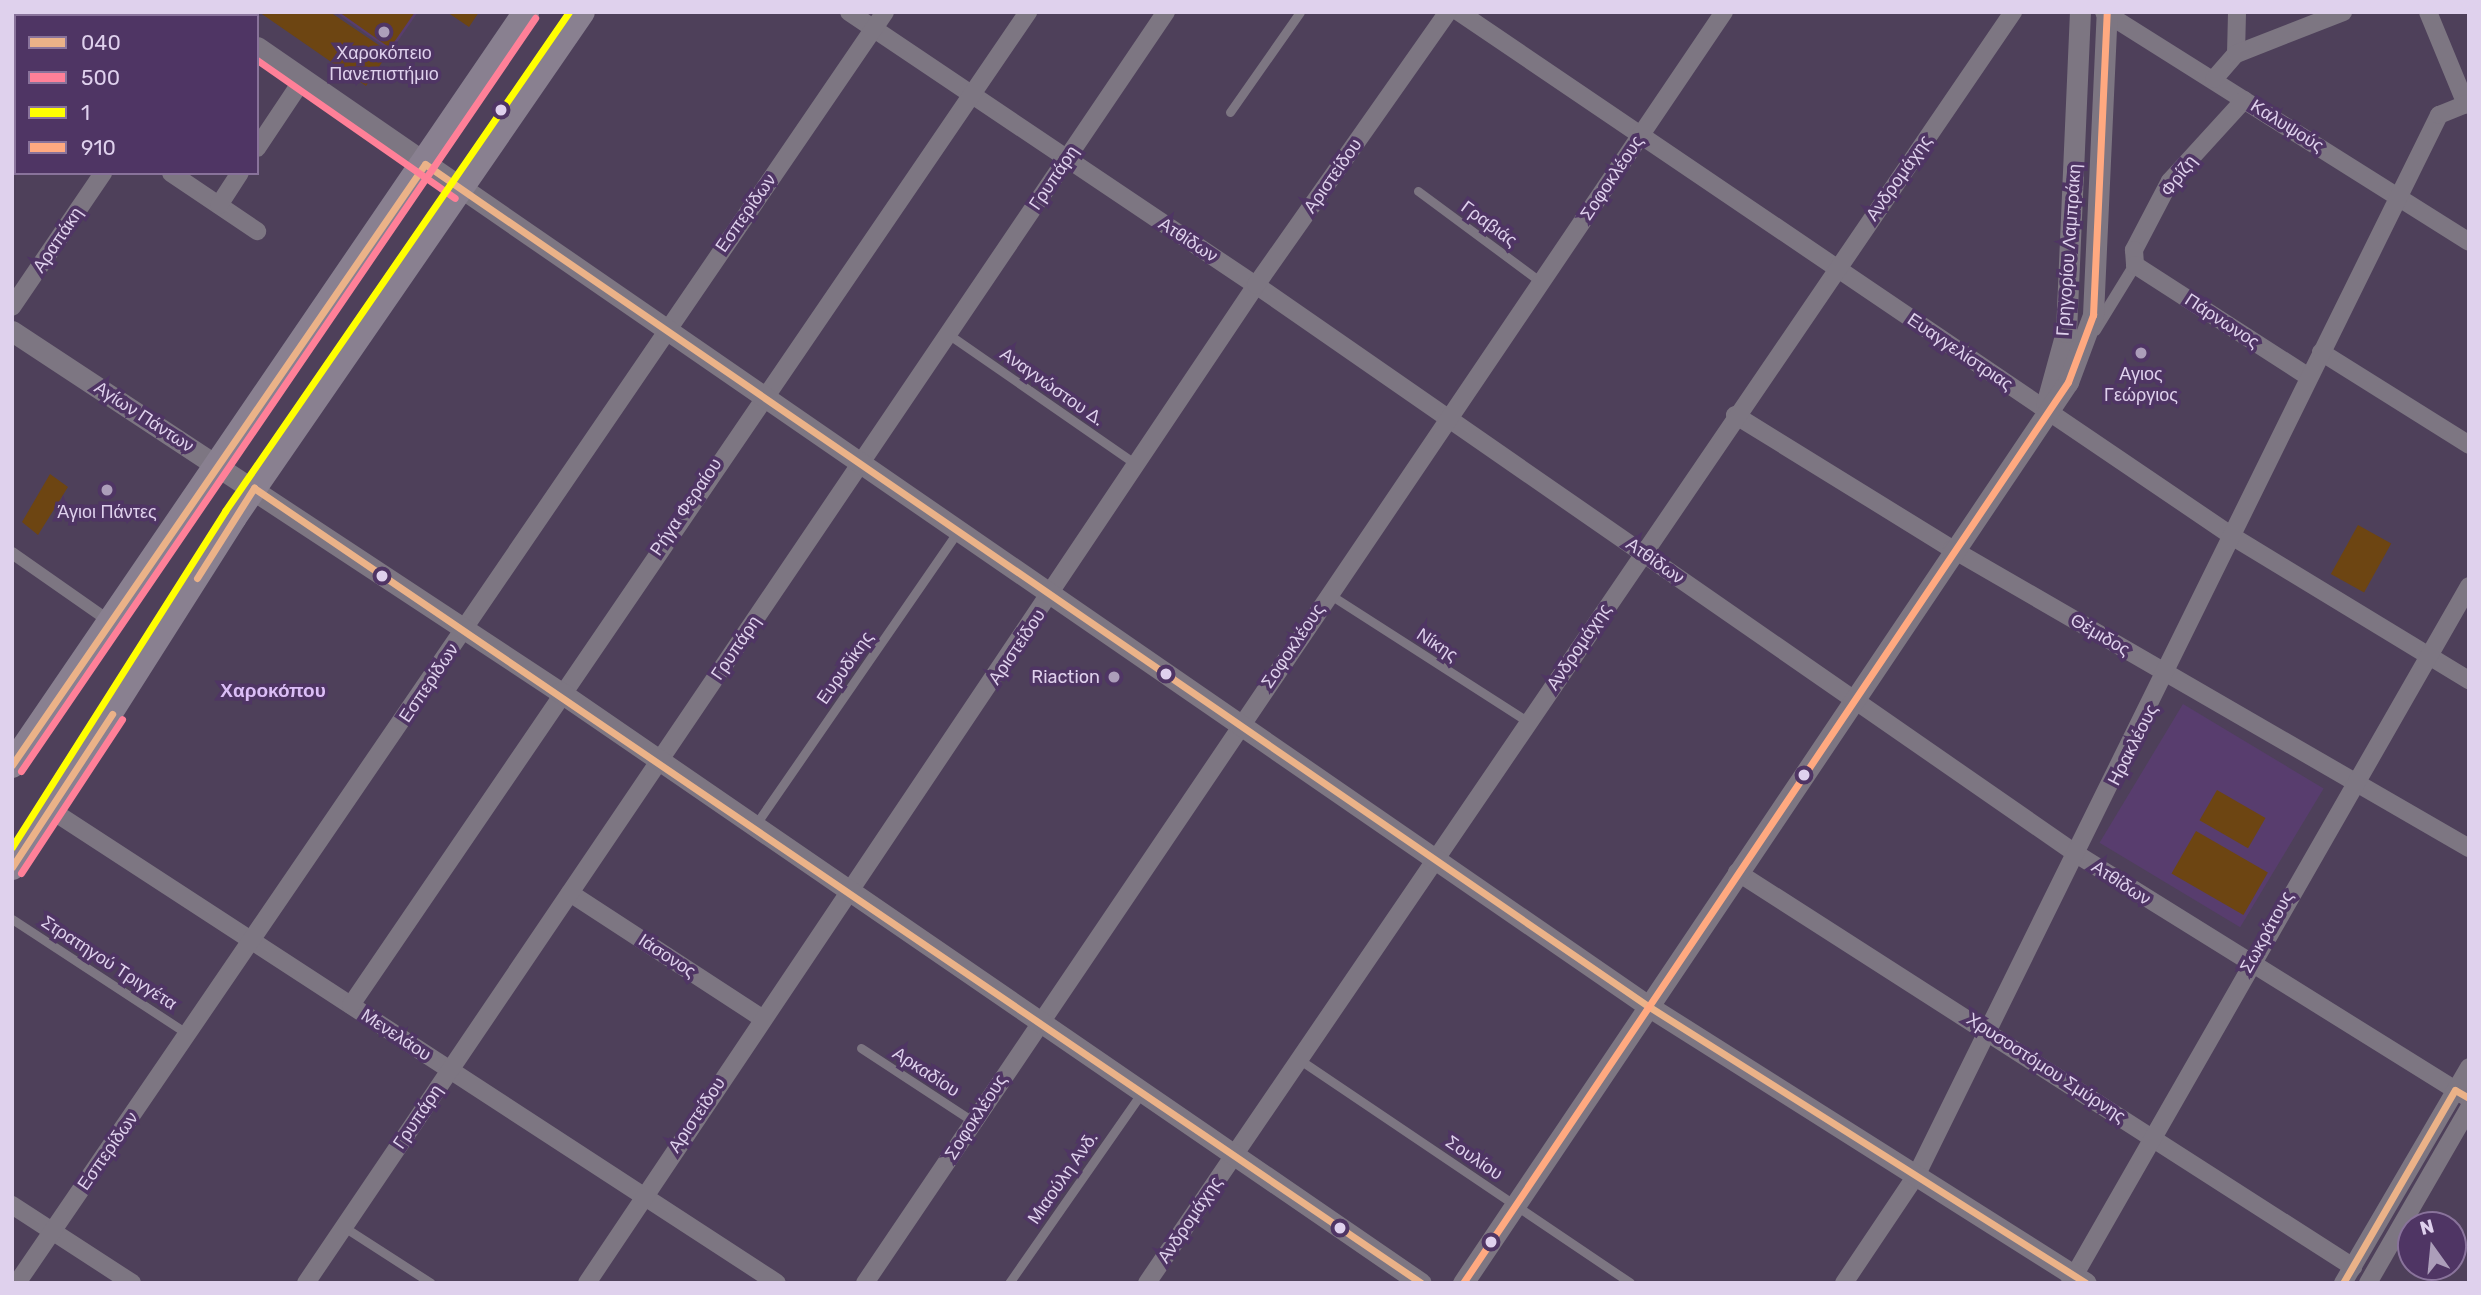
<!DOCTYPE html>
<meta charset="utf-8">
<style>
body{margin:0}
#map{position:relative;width:2481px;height:1295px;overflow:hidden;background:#4e405a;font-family:Rubik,sans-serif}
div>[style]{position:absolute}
.built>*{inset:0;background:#583d6e;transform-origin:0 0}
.green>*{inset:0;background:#6d4512;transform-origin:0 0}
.service>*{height:9px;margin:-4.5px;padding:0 4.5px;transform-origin:4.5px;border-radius:4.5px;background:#7d7682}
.pedestrian>*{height:12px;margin:-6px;padding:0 6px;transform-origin:6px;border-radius:6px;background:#7d7682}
.minor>*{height:18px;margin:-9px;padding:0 9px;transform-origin:9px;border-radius:9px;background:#7d7682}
.tertiary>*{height:21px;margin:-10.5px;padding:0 10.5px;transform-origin:10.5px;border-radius:10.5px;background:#7d7682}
.primary>*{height:26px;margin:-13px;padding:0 13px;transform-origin:13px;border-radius:13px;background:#898090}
.bus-1>*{height:7px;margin:-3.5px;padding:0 3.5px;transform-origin:3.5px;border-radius:3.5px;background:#ebb288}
.bus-2>*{height:7px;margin:-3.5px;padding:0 3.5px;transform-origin:3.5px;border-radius:3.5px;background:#ff8098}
.bus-3>*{height:7px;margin:-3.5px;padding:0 3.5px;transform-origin:3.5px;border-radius:3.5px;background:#ff0}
.bus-4>*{height:7px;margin:-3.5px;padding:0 3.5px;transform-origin:3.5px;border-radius:3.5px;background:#ffa980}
.dots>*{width:19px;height:19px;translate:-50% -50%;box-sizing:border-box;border:4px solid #4f3564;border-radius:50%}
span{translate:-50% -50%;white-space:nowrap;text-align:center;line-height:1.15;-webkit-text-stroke:7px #4f3564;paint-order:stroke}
.poi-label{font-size:18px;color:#dfd1ed}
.right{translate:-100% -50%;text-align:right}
.street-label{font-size:18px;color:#dfd1ed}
.neighbourhood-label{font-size:19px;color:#dbbef6;font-weight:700}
.frame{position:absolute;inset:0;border:14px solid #dfd1ed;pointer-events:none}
.legend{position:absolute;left:14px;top:14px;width:245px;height:161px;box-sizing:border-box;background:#4f3564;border:2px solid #89739b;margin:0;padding:9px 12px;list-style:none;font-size:21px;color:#dfd1ed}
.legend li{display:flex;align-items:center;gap:14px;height:35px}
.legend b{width:35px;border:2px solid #89739b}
.north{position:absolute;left:2397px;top:1211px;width:70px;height:70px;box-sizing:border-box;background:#4f3564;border:2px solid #89739b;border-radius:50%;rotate:345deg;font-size:19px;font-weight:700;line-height:28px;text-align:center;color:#dfd1ed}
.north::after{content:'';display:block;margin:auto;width:24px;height:32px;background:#ac9eba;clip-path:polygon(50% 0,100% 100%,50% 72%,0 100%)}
</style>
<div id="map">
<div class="built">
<i style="clip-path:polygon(335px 12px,418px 12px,391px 51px)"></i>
<i style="left:2183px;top:704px;width:164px;height:162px;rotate:31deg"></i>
</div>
<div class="green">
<i style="clip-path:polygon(259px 12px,330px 12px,389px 52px,366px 86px)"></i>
<i style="clip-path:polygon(339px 12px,415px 12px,390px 48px)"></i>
<i style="clip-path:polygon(447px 12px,479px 12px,469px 27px)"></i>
<i style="clip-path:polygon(50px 474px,68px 487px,38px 535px,22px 522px)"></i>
<i style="left:2358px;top:525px;width:38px;height:56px;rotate:29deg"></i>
<i style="left:2217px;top:790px;width:56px;height:35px;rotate:30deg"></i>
<i style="left:2196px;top:831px;width:83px;height:49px;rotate:30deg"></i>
</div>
<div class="service">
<i style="left:1230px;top:112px;width:122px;rotate:-55deg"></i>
<i style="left:1418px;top:191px;width:153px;rotate:36.5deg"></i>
<i style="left:948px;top:334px;width:230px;rotate:34.7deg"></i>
<i style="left:1329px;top:594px;width:237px;rotate:32.7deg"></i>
<i style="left:756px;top:824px;width:357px;rotate:-55.4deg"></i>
<i style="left:12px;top:919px;width:210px;rotate:33.2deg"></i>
<i style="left:861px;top:1048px;width:135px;rotate:33.2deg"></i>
<i style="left:1300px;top:1060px;width:398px;rotate:34deg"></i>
<i style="left:344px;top:1227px;width:103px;rotate:32.8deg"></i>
<i style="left:1009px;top:1283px;width:233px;rotate:-55.1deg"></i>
</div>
<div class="pedestrian">
<i style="left:2095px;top:330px;width:76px;rotate:-58.4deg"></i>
<i style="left:12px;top:553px;width:118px;rotate:35deg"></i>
</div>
<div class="minor">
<i style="left:849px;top:12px;width:490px;rotate:33.9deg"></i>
<i style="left:1256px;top:285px;width:1000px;rotate:34.74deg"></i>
<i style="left:2078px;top:855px;width:460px;rotate:31.9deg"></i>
<i style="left:1459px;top:12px;width:937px;rotate:34.13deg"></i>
<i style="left:2235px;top:538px;width:274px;rotate:31.3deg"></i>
<i style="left:2104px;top:12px;width:431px;rotate:32.2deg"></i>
<i style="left:2428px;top:12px;width:100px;rotate:67.6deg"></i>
<i style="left:2236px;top:54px;width:42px;rotate:-88.6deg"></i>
<i style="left:2214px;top:79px;width:33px;rotate:-49deg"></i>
<i style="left:2236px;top:54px;width:115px;rotate:-21.4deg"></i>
<i style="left:2244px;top:100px;width:110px;rotate:132.4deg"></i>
<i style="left:2170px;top:181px;width:78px;rotate:117.6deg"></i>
<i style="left:2134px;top:250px;width:15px;rotate:86deg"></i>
<i style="left:2135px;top:265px;width:207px;rotate:32.8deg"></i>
<i style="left:257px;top:148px;width:83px;rotate:-56.3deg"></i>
<i style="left:171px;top:173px;width:104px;rotate:34deg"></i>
<i style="left:219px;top:205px;width:38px;rotate:-57deg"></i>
<i style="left:12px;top:307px;width:162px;rotate:-55.8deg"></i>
<i style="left:2321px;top:352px;width:175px;rotate:32.1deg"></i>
<i style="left:1735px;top:415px;width:255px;rotate:31.7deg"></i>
<i style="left:1952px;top:549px;width:597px;rotate:30.04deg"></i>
<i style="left:51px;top:810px;width:866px;rotate:33.08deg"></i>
<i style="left:1737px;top:872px;width:732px;rotate:32.67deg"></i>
<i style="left:570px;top:893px;width:230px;rotate:33.1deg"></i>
<i style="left:351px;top:1005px;width:1202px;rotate:-55.71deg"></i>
<i style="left:12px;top:1205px;width:143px;rotate:33deg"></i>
<i style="left:17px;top:1283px;width:1539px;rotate:-55.67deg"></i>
<i style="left:306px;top:1283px;width:1535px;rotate:-55.92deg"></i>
<i style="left:587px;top:1283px;width:1201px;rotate:-56.16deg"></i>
<i style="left:1256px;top:285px;width:334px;rotate:-54.9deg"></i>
<i style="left:865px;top:1283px;width:1534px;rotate:-55.95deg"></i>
<i style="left:1147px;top:1283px;width:1538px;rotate:-55.73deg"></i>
<i style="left:1844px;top:1283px;width:131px;rotate:-56.2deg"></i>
<i style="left:1917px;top:1174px;width:1181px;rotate:-63.76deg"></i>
<i style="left:2439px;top:115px;width:32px;rotate:-22deg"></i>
<i style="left:2070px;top:1283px;width:803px;rotate:-60.21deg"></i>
<i style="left:2343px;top:1283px;width:250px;rotate:-59.7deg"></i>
<i style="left:2368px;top:1283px;width:202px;rotate:-60deg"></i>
</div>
<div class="tertiary">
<i style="left:206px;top:12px;width:6px;rotate:39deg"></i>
<i style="left:257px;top:47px;width:1690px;rotate:34.58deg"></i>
<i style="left:1648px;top:1006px;width:518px;rotate:32.31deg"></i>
<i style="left:12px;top:331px;width:656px;rotate:33.38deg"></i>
<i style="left:560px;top:692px;width:1044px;rotate:34.47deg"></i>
<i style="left:2046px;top:405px;width:76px;rotate:-74.7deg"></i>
<i style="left:2066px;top:332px;width:320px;rotate:-87.5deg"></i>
<i style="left:1463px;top:1283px;width:1085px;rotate:-56.12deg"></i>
<i style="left:2068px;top:382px;width:72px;rotate:-69.5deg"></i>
<i style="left:2093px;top:315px;width:303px;rotate:-87.4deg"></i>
</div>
<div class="primary">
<i style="left:12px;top:765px;width:912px;rotate:-55.68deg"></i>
<i style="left:12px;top:867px;width:414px;rotate:-57.6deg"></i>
<i style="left:234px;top:517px;width:613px;rotate:-55.43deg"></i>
</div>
<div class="bus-1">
<i style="left:197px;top:578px;width:107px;rotate:-57.7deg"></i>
<i style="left:254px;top:488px;width:1412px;rotate:34.26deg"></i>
<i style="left:12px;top:765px;width:729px;rotate:-55.5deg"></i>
<i style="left:425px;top:164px;width:1485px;rotate:34.55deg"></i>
<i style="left:1648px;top:1006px;width:518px;rotate:32.31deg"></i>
<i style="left:12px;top:867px;width:183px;rotate:-56.8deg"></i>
<i style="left:2343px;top:1283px;width:223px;rotate:-59.9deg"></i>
<i style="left:2455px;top:1090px;width:16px;rotate:30deg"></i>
</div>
<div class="bus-2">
<i style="left:257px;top:60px;width:241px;rotate:34.9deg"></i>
<i style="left:21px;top:771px;width:912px;rotate:-55.68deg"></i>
<i style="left:21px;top:873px;width:184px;rotate:-56.7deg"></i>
</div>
<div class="bus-3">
<i style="left:12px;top:847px;width:398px;rotate:-57.6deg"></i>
<i style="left:225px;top:511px;width:606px;rotate:-55.42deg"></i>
</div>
<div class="bus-4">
<i style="left:1463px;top:1283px;width:1085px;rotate:-56.12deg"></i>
<i style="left:2068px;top:382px;width:72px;rotate:-69.5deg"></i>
<i style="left:2093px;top:315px;width:303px;rotate:-87.4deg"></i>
</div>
<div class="dots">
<i style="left:384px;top:32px;background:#ac9eba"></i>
<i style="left:501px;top:110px;background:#dfd1ed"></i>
<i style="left:2141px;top:353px;background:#ac9eba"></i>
<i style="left:107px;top:490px;background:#ac9eba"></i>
<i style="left:382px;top:576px;background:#dfd1ed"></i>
<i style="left:1166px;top:674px;background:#dfd1ed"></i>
<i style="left:1114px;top:677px;background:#ac9eba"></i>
<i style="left:1804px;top:775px;background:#dfd1ed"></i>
<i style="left:1340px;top:1228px;background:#dfd1ed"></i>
<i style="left:1491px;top:1242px;background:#dfd1ed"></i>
</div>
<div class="poi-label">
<span style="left:384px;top:64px">Χαροκόπειο<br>Πανεπιστήμιο</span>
<span style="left:2141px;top:385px">Αγιος<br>Γεώργιος</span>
<span style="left:107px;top:512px">Άγιοι Πάντες</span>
<span class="right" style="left:1100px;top:677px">Riaction</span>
</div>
<div class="street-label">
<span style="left:2287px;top:126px;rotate:32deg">Καλυψούς</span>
<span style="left:1333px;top:176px;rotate:-55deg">Αριστείδου</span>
<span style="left:2179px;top:176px;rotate:-53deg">Φρίζη</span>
<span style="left:1054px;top:178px;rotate:-56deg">Γρυπάρη</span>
<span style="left:1612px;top:178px;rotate:-56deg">Σοφοκλέους</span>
<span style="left:1899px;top:178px;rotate:-55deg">Ανδρομάχης</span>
<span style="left:746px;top:213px;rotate:-55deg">Εσπερίδων</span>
<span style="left:1489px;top:224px;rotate:36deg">Γραβιάς</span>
<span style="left:58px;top:240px;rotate:-56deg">Αραπάκη</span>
<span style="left:1188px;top:240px;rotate:33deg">Ατθίδων</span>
<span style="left:2069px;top:250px;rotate:-86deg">Γρηγορίου Λαμπράκη</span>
<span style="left:2222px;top:321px;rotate:33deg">Πάρνωνος</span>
<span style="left:1960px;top:352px;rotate:34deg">Ευαγγελίστριας</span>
<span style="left:1052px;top:387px;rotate:35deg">Αναγνώστου Δ.</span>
<span style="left:144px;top:417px;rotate:33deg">Αγίων Πάντων</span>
<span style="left:686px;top:507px;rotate:-56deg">Ρήγα Φεραίου</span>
<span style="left:1655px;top:561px;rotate:35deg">Ατθίδων</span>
<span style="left:2100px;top:635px;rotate:30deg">Θέμιδος</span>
<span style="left:1437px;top:645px;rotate:33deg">Νίκης</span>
<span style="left:1293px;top:646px;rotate:-56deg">Σοφοκλέους</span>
<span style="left:1017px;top:647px;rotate:-56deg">Αριστείδου</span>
<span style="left:1579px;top:647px;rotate:-56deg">Ανδρομάχης</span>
<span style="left:736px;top:648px;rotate:-56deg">Γρυπάρη</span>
<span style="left:845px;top:668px;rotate:-55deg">Ευρυδίκης</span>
<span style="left:429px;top:683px;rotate:-56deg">Εσπερίδων</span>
<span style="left:2133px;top:745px;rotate:-63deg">Ηρακλέους</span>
<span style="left:2121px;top:883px;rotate:33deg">Ατθίδων</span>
<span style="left:2267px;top:932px;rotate:-61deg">Σωκράτους</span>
<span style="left:667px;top:956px;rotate:33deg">Ιάσονος</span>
<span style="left:109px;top:963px;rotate:33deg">Στρατηγού Τριγγέτα</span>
<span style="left:396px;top:1035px;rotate:33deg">Μενελάου</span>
<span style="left:2046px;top:1068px;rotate:33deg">Χρυσοστόμου Σμύρνης</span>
<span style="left:926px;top:1072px;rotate:33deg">Αρκαδίου</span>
<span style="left:697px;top:1115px;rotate:-56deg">Αριστείδου</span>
<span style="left:418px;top:1117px;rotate:-56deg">Γρυπάρη</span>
<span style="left:976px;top:1117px;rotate:-57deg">Σοφοκλέους</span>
<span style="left:108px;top:1151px;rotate:-55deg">Εσπερίδων</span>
<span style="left:1474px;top:1158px;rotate:34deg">Σουλίου</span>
<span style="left:1063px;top:1178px;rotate:-55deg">Μιαούλη Ανδ.</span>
<span style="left:1190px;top:1220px;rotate:-56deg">Ανδρομάχης</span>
</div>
<div class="neighbourhood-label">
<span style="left:273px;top:691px">Χαροκόπου</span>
</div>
<div class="frame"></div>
<ul class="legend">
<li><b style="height:9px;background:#ebb288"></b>040</li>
<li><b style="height:9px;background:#ff8098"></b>500</li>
<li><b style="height:9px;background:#ff0"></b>1</li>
<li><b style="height:9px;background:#ffa980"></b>910</li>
</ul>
<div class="north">N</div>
</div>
